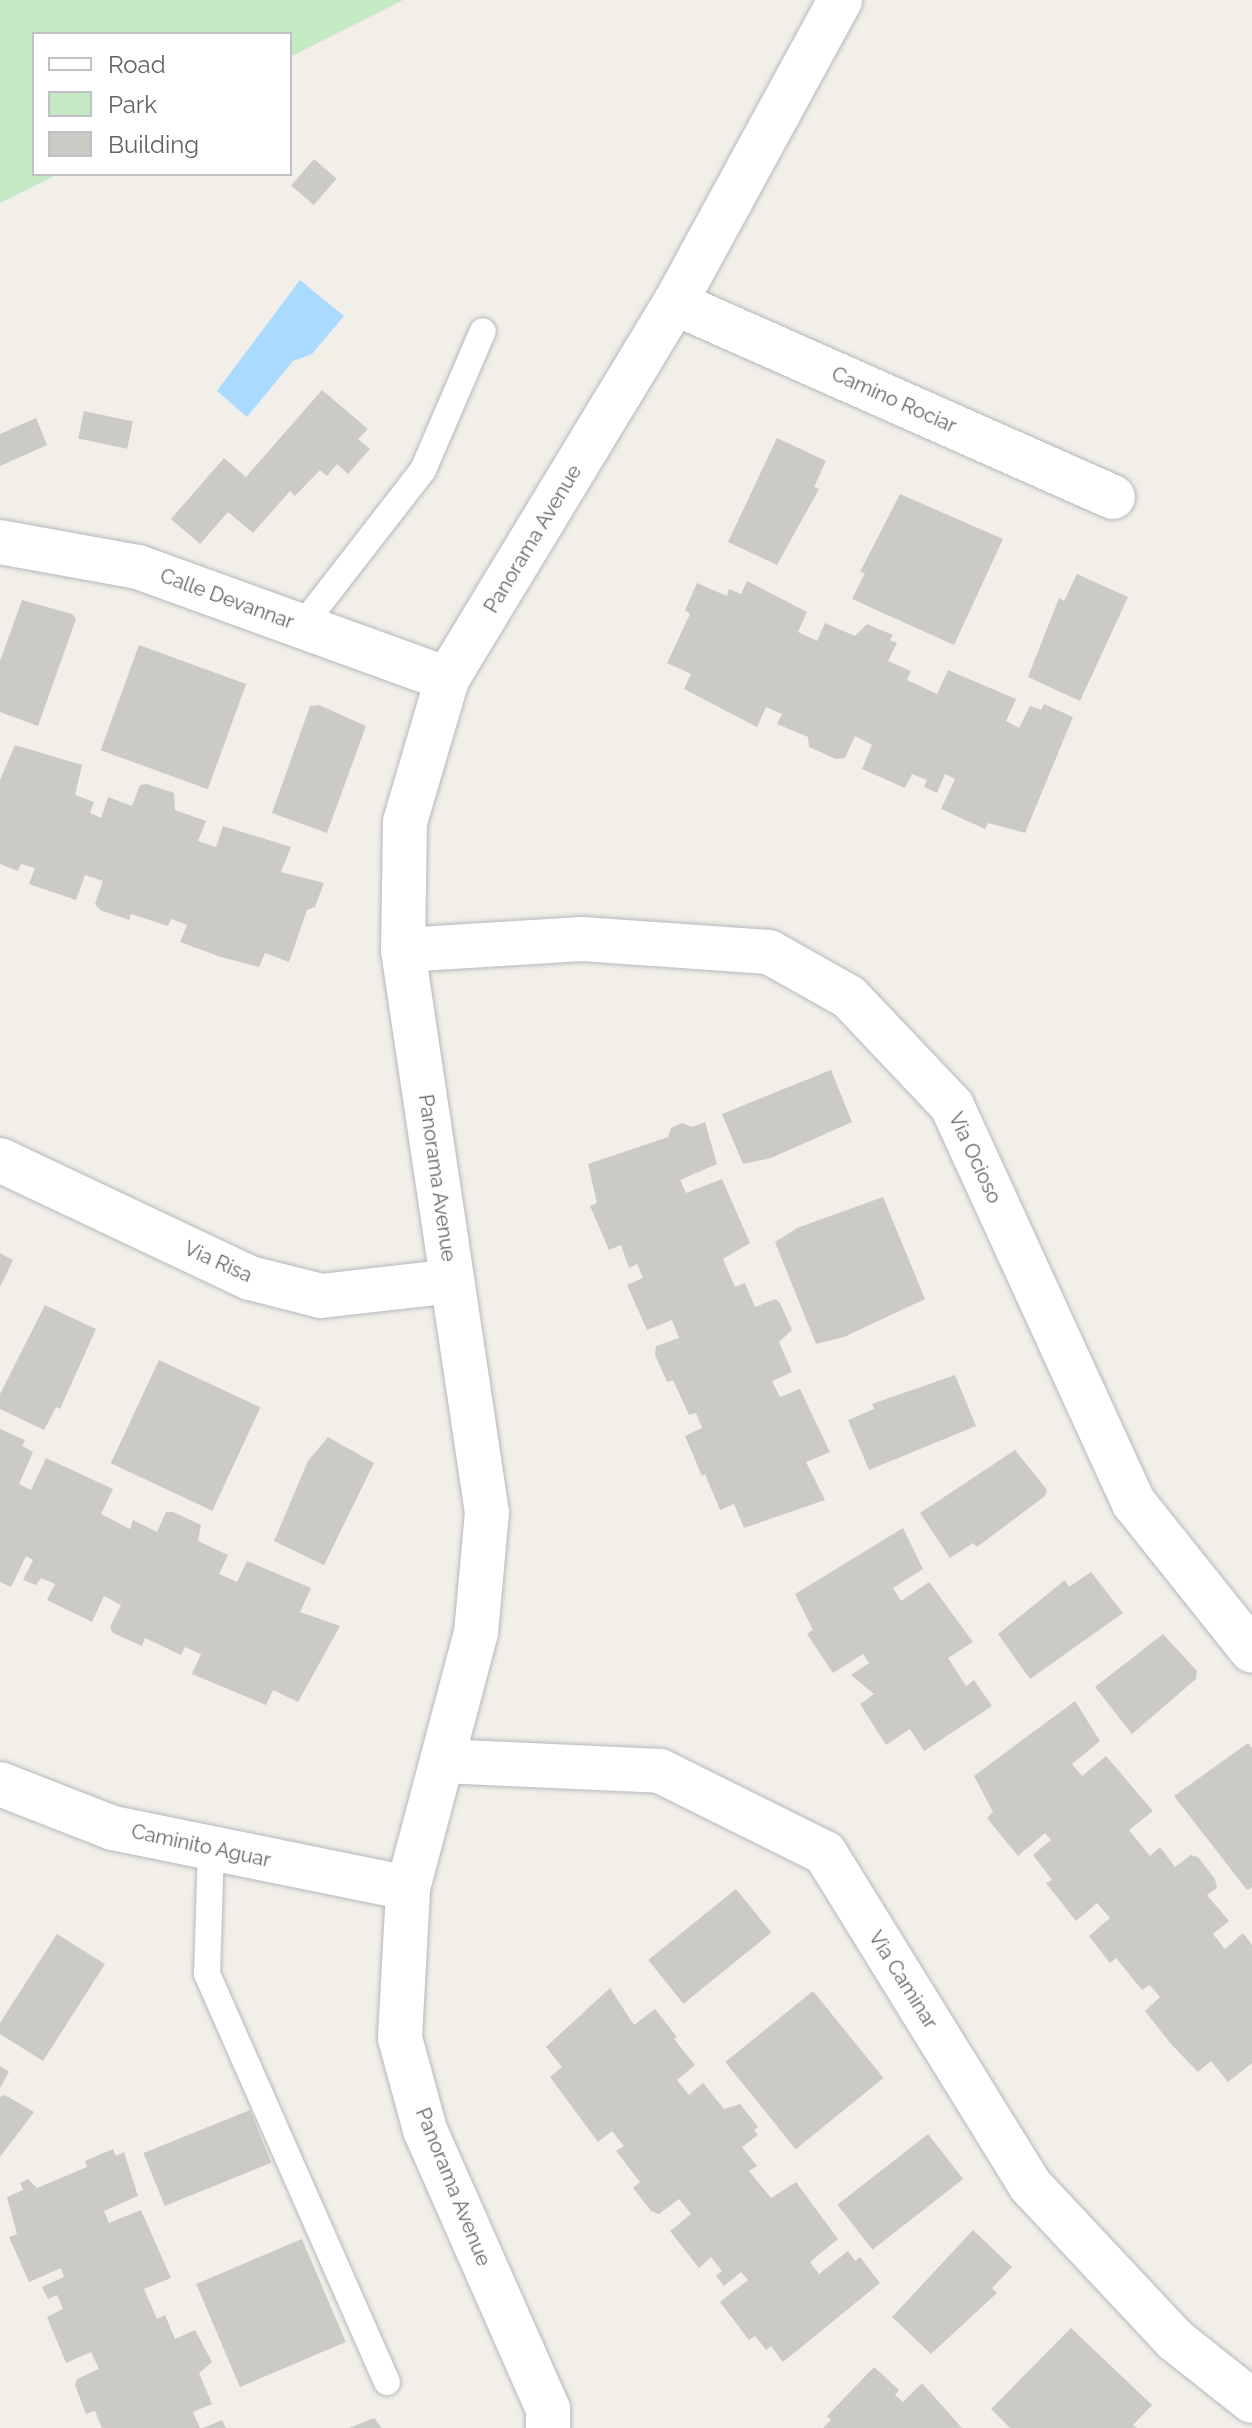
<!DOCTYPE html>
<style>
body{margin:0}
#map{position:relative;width:1252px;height:2428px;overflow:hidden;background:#f1efe8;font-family:Raleway,sans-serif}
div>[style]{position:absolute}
.green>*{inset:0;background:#c5e8c5}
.water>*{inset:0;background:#aadaff}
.building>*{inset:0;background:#cccac5;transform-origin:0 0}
.roads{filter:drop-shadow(0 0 2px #b5b8bc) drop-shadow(0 0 2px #b5b8bc)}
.lane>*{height:26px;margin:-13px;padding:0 13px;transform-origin:13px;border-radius:13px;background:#fff}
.street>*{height:44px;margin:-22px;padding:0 22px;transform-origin:22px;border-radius:22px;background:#fff}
span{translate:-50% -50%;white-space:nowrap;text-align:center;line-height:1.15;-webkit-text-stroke:8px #fff;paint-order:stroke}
.street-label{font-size:20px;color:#5f6368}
.legend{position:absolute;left:32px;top:32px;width:260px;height:144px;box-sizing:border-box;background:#fff;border:2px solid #bfc1c3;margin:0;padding:10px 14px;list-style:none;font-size:24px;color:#5f6368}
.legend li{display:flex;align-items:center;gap:16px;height:40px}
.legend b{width:40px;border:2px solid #bfc1c3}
</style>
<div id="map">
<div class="green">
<i style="clip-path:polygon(0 0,403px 0,290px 57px,290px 34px,34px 34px,34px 174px,58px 174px,0 203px)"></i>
</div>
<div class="water">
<i style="clip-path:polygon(300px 280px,344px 316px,312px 354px,293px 361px,247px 417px,217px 391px)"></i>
</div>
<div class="building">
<i style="left:314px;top:159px;width:30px;height:35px;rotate:41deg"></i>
<i style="clip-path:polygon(322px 390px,368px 429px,358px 439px,370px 449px,348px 474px,337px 464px,327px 476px,320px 470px,295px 496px,290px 491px,253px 533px,228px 512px,200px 544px,171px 519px,224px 458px,246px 477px)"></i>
<i style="left:84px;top:411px;width:50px;height:28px;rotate:12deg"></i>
<i style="clip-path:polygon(36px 418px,47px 445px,0 466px,0 434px)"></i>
<i style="clip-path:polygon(777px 438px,826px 461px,814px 487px,819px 489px,777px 565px,728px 542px)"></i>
<i style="clip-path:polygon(900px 494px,1003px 539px,954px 645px,852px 599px,865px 573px,860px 572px)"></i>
<i style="clip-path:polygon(1077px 574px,1128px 597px,1080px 701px,1028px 677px,1059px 598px,1064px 601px)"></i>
<i style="clip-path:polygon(747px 581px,807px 612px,798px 632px,817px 641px,825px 623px,855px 636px,867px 624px,893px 635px,890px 640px,897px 643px,888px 661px,911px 671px,907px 680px,937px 694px,948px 670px,1016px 699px,1006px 721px,1019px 728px,1030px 706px,1041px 710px,1044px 704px,1073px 717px,1025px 833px,988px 823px,985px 829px,941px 809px,955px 779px,945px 774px,937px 793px,924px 787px,927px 780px,912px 774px,905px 788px,862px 769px,872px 745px,855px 736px,845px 758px,836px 759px,809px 747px,808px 737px,777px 724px,782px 714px,766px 707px,757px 727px,684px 689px,691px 674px,667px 663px,690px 614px,685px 610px,697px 583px,727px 596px,729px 589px,741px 594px)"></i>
<i style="clip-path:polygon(22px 600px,72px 614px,76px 619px,38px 726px,0 712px,0 661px)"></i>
<i style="left:139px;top:645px;width:114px;height:112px;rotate:20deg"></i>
<i style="clip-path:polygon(319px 705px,366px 726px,327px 833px,272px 813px,310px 706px)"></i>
<i style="clip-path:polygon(15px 745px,82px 765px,75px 795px,94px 802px,90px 813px,101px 818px,108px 797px,132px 806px,140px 785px,147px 784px,174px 793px,175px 810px,206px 821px,198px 841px,216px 847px,223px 826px,291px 847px,281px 872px,324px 883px,315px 907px,307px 910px,289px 962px,265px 953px,259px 967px,221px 957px,180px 942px,187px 925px,171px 919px,168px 926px,131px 914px,129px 920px,100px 910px,95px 904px,103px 881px,85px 875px,76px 900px,29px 884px,35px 868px,21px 864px,18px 871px,0 864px,0 780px)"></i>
<i style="clip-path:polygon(831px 1070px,852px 1122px,771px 1158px,743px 1164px,722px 1114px)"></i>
<i style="clip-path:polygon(705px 1122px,717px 1164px,680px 1180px,686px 1193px,722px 1179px,750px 1243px,723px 1259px,735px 1287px,745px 1283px,755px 1307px,775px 1299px,780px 1303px,792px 1330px,779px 1342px,792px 1372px,772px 1381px,780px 1397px,800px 1389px,830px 1452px,806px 1462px,825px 1500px,744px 1528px,734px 1504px,720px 1510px,705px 1474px,702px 1476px,685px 1436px,702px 1428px,696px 1413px,689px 1415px,673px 1380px,667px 1382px,655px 1355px,656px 1346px,679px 1338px,672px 1320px,647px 1330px,627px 1285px,643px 1278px,637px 1264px,629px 1268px,621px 1245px,609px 1250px,590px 1206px,597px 1203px,588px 1164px,668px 1137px,671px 1128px,682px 1123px,692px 1127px)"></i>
<i style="clip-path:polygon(883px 1197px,925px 1299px,844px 1337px,816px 1344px,775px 1242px,797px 1228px)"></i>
<i style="clip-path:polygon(0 1253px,13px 1260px,0 1287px)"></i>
<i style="clip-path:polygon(45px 1305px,96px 1329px,60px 1409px,56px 1407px,44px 1430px,0 1409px,0 1394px)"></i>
<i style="left:159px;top:1360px;width:112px;height:114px;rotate:25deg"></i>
<i style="clip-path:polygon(955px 1375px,976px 1426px,869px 1470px,848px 1420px,874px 1409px,872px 1404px)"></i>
<i style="clip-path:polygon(0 1429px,25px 1440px,22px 1446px,33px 1452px,19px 1484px,31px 1490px,46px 1458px,113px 1489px,101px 1514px,130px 1529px,133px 1520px,157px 1532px,166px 1512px,173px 1512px,201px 1525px,198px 1541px,228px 1555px,219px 1574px,237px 1582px,247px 1561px,311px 1588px,300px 1612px,340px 1626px,298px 1702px,273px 1690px,266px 1705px,192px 1674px,201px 1654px,185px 1647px,181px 1655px,145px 1638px,142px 1646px,113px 1633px,110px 1627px,121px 1605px,104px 1596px,92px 1622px,47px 1600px,55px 1584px,41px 1578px,36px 1585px,23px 1580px,33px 1560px,26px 1556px,11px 1587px,0 1582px)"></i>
<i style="clip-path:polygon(328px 1437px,374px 1463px,324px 1565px,274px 1541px,308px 1461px)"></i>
<i style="clip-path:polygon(1015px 1450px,1047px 1490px,1045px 1496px,977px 1547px,973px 1543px,950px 1558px,920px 1513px)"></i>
<i style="clip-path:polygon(903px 1528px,923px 1569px,893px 1588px,901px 1601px,929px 1582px,973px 1642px,948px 1658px,966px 1686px,974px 1680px,992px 1706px,924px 1751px,910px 1729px,886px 1745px,860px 1704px,874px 1694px,851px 1675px,869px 1663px,863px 1654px,833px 1673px,807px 1634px,813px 1630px,795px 1594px)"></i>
<i style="clip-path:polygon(1091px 1572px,1123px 1613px,1030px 1679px,998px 1634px,1065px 1580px,1069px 1587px)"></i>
<i style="clip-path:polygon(1163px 1634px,1197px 1671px,1196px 1679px,1132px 1734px,1095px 1687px)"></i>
<i style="clip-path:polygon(1075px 1701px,1100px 1741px,1072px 1764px,1082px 1776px,1106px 1756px,1153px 1811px,1129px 1830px,1150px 1856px,1160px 1847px,1175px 1867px,1191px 1855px,1198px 1857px,1215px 1879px,1217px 1888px,1207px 1895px,1229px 1921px,1213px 1934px,1225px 1949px,1243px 1933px,1252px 1945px,1252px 2063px,1228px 2082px,1211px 2061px,1198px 2072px,1171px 2044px,1145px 2011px,1160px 1997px,1150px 1985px,1142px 1990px,1116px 1958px,1110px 1963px,1089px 1936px,1110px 1918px,1097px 1903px,1076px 1921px,1046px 1883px,1052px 1880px,1033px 1855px,1051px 1840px,1045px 1833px,1018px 1856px,987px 1818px,993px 1812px,974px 1776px)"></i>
<i style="clip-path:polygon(1248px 1743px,1252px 1748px,1252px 1887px,1247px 1890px,1174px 1796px)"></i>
<i style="left:736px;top:1889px;width:56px;height:113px;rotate:51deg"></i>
<i style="clip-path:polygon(57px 1934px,105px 1964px,43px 2061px,0 2034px,0 2023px)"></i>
<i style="clip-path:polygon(610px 1988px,634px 2025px,655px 2009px,677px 2037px,674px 2039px,695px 2065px,677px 2080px,689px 2095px,703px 2083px,724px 2109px,740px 2104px,758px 2127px,754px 2130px,758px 2135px,742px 2147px,757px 2166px,749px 2171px,771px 2198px,796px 2182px,838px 2239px,810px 2262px,819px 2274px,848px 2251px,855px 2261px,860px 2257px,880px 2283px,783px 2362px,771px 2346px,766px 2350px,755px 2336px,749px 2340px,720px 2302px,748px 2280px,741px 2272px,724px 2286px,716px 2276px,722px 2271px,711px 2257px,699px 2268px,670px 2231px,691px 2214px,679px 2199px,659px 2214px,651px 2211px,633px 2188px,640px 2182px,616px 2151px,624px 2146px,612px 2131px,598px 2142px,550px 2077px,562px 2067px,546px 2047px)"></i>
<i style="left:813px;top:1991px;width:112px;height:113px;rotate:51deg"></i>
<i style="clip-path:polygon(0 2066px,9px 2072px,0 2088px)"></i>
<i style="clip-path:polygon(5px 2095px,34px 2112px,0 2157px,0 2097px)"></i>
<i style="left:250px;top:2110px;width:57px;height:115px;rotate:68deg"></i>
<i style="left:928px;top:2134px;width:57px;height:115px;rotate:52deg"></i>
<i style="clip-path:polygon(113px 2149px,116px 2156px,124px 2152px,138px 2196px,104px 2211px,109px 2223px,141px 2210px,171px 2278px,144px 2289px,157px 2319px,165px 2315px,175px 2339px,195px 2330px,212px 2362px,199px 2373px,212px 2404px,193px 2412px,200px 2428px,102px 2428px,95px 2411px,86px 2414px,75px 2385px,77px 2379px,99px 2369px,91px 2352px,66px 2363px,47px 2317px,63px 2309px,57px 2295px,48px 2299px,42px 2287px,64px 2277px,61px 2268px,29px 2282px,9px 2237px,17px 2234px,7px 2197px,23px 2190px,20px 2183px,28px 2179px,37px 2188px,87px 2167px,85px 2161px)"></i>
<i style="clip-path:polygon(973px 2230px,1012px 2267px,992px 2288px,997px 2293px,931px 2354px,892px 2317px)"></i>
<i style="left:302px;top:2239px;width:112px;height:115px;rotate:67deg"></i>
<i style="clip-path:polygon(1071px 2328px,1152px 2405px,1133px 2425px,1137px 2428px,1010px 2428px,991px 2409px)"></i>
<i style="clip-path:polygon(874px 2367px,899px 2390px,895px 2395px,903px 2402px,922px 2383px,962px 2428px,823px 2428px,831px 2420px,827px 2416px)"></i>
<i style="clip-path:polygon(374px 2418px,382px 2428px,349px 2428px)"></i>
<i style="clip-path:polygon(222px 2420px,226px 2428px,203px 2428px)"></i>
</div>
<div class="roads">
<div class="lane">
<i style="left:302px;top:626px;width:197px;rotate:-52.2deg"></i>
<i style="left:423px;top:470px;width:151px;rotate:-66.7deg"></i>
<i style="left:211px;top:1848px;width:126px;rotate:91.8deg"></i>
<i style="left:207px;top:1974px;width:446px;rotate:66.2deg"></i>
</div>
<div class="street">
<i style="left:675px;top:303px;width:479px;rotate:23.9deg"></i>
<i style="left:0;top:542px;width:140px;rotate:10.3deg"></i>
<i style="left:138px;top:567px;width:329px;rotate:19.9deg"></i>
<i style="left:403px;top:950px;width:179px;rotate:-3.5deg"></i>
<i style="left:582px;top:939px;width:187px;rotate:4deg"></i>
<i style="left:769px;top:952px;width:92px;rotate:29.4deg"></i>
<i style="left:849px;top:997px;width:150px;rotate:46.6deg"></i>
<i style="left:952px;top:1106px;width:437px;rotate:65.4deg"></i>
<i style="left:1134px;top:1503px;width:189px;rotate:51.4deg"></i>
<i style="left:0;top:1160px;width:276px;rotate:25.3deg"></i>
<i style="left:250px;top:1278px;width:73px;rotate:14.2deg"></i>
<i style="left:321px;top:1296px;width:132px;rotate:-6.5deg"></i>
<i style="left:442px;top:1761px;width:218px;rotate:2.6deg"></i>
<i style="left:660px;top:1771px;width:184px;rotate:26.4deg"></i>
<i style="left:825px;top:1853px;width:390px;rotate:58.3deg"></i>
<i style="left:1030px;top:2185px;width:212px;rotate:46.9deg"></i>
<i style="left:1175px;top:2340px;width:98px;rotate:38.4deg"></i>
<i style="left:0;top:1784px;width:121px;rotate:21.3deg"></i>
<i style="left:113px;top:1828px;width:301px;rotate:11.5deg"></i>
<i style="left:548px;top:2428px;width:19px;rotate:-90deg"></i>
<i style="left:548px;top:2409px;width:305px;rotate:-113.8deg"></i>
<i style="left:425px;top:2130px;width:95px;rotate:-105.2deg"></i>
<i style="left:400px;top:2038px;width:150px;rotate:-86.9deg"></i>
<i style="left:408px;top:1888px;width:264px;rotate:-75.1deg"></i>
<i style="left:476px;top:1633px;width:121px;rotate:-84.8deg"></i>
<i style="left:487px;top:1513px;width:569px;rotate:-98.49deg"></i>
<i style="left:403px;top:950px;width:128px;rotate:-89.1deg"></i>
<i style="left:405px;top:822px;width:149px;rotate:-73.6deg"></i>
<i style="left:447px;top:679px;width:440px;rotate:-58.8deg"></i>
<i style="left:675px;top:303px;width:345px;rotate:-61.4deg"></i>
</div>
</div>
<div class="street-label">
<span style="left:894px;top:400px;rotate:24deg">Camino Rociar</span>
<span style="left:533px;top:539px;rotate:-59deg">Panorama Avenue</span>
<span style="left:227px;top:599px;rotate:20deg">Calle Devannar</span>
<span style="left:975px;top:1158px;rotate:65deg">Via Ocioso</span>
<span style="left:437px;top:1178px;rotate:82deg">Panorama Avenue</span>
<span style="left:218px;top:1262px;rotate:24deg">Via Risa</span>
<span style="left:201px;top:1846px;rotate:12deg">Caminito Aguar</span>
<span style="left:903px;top:1980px;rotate:58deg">Via Caminar</span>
<span style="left:453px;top:2187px;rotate:68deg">Panorama Avenue</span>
</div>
<ul class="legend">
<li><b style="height:10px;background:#fff"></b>Road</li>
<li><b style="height:22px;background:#c5e8c5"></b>Park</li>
<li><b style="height:22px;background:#cccac5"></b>Building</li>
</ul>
</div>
